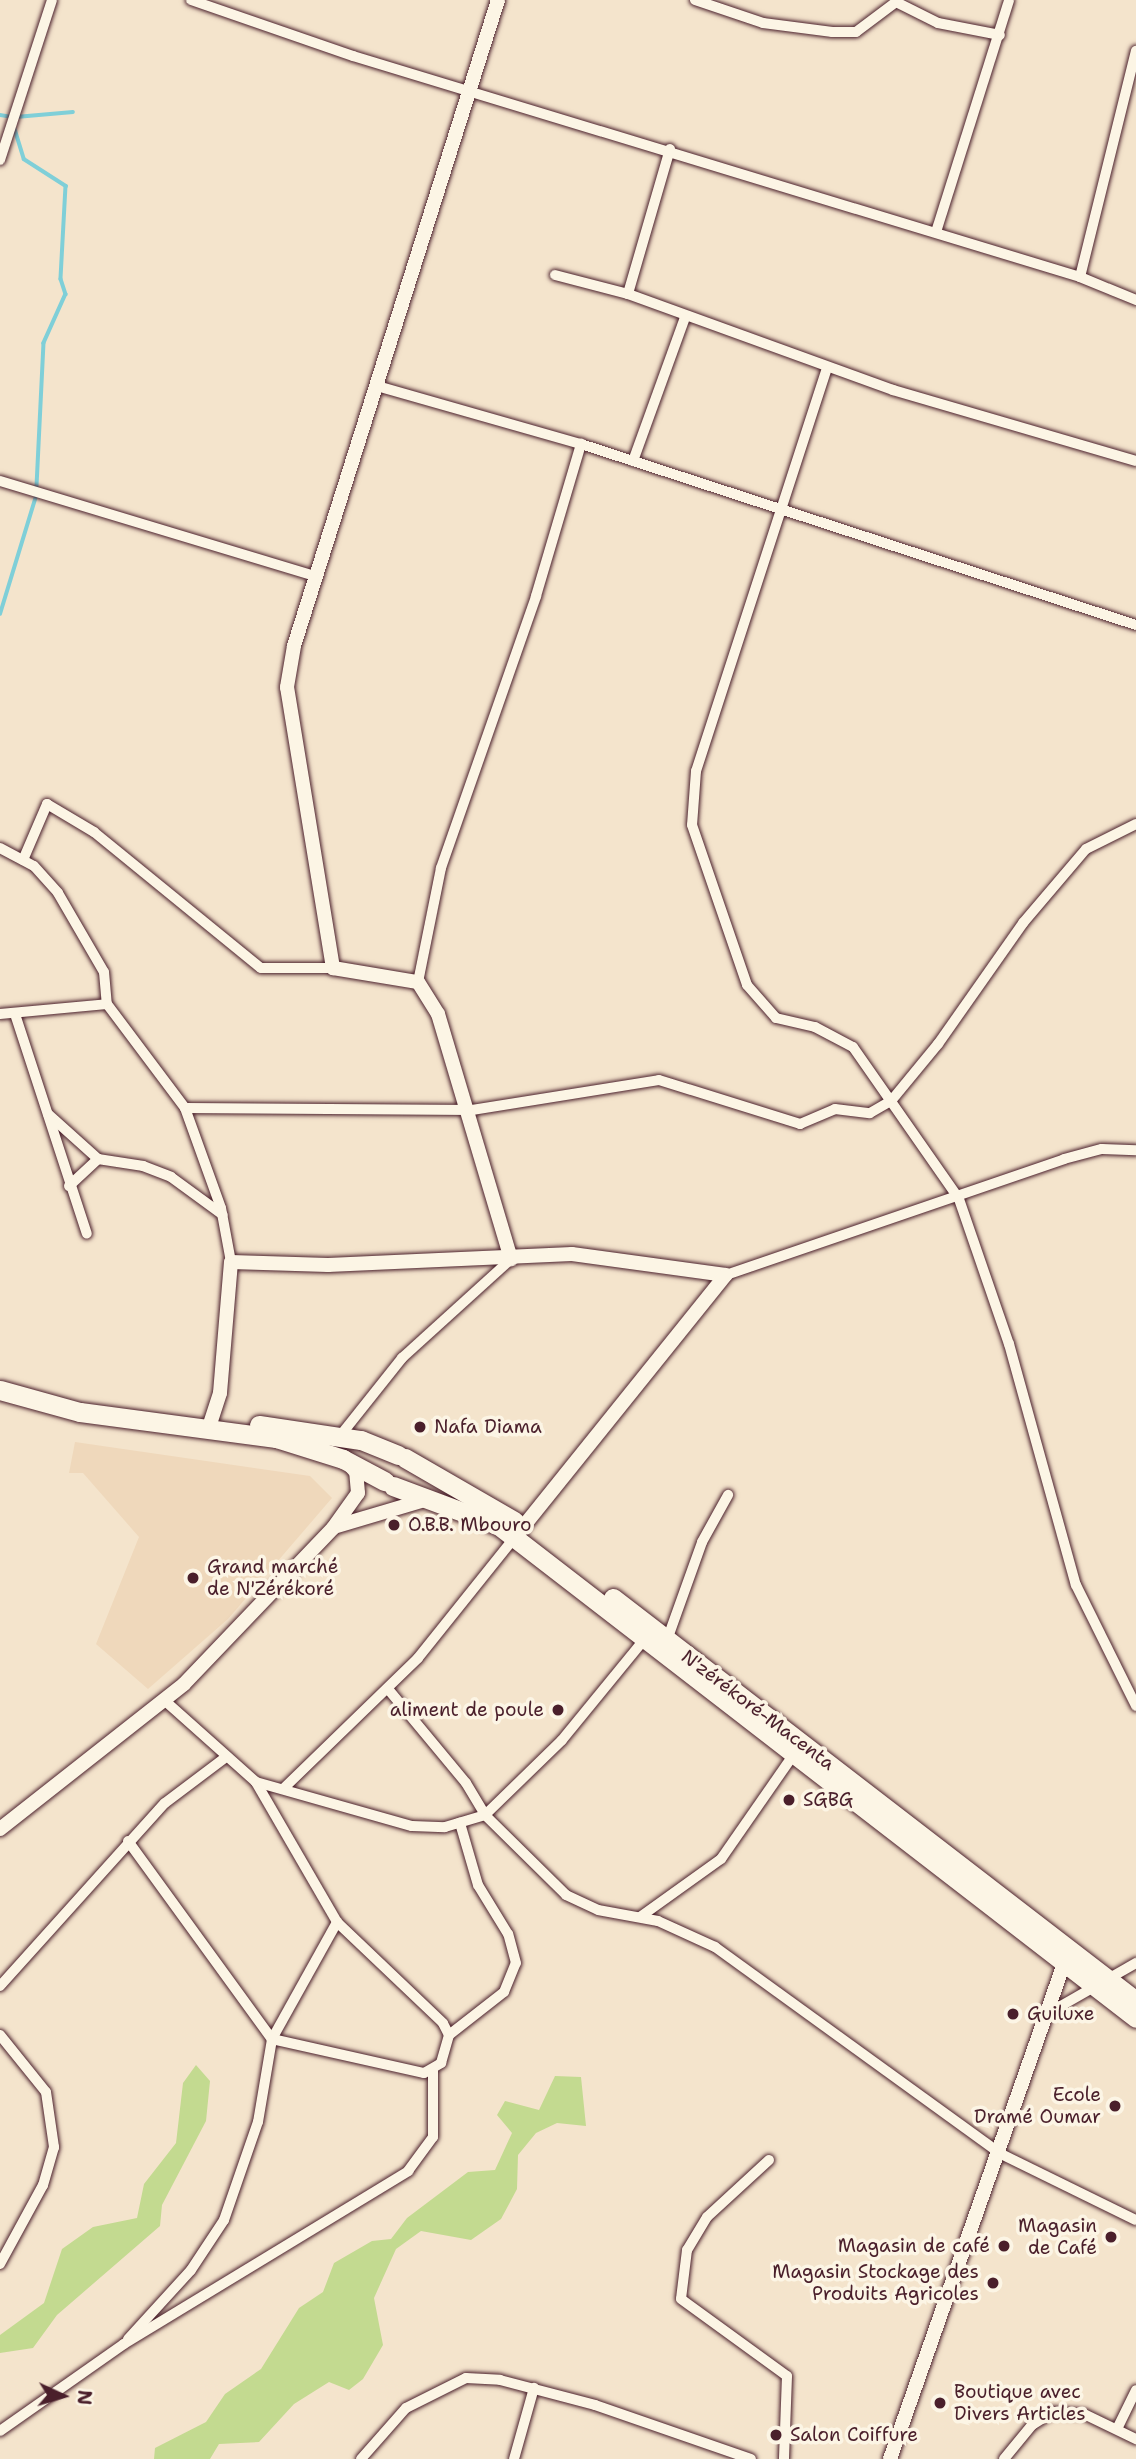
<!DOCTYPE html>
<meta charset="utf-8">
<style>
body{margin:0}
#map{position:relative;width:1136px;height:2459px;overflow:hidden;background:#f4e4cc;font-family:"Shantell Sans",sans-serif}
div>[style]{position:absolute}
.built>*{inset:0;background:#efd8bb}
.green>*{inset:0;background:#c3da90}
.stream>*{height:3.5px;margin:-1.75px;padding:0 1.75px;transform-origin:1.75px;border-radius:1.75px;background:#7fcfd8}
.roads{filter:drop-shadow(0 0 2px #4a1f2b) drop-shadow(0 0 2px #4a1f2b)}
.minor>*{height:10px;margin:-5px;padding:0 5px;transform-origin:5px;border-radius:5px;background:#fcf5e5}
.tertiary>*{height:14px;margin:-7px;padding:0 7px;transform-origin:7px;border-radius:7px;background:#fcf5e5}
.trunk>*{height:19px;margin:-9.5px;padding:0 9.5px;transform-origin:9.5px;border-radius:9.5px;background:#fcf5e5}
.dots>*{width:19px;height:19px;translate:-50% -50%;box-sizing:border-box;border:4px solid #fcf5e5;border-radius:50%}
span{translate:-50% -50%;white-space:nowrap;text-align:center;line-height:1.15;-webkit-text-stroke:7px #fcf5e5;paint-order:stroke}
.poi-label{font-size:19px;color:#4a1f2b}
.left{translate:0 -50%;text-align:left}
.right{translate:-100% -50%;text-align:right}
.street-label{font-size:19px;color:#4a1f2b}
.north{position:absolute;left:28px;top:2361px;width:70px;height:70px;-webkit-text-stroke:5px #fcf5e5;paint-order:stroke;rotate:94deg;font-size:19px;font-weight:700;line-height:28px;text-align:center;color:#4a1f2b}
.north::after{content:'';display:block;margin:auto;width:24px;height:32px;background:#4a1f2b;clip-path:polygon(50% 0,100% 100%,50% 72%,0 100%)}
</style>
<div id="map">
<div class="built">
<i style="clip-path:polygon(75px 1442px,310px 1476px,332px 1498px,228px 1619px,148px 1689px,96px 1644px,139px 1537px,83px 1473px,69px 1473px)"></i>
</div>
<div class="green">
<i style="clip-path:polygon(196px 2065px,210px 2081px,206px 2121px,162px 2205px,160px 2226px,57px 2315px,33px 2348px,0 2353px,0 2335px,44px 2303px,62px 2249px,93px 2227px,137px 2218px,144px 2184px,176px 2143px,183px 2083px)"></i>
<i style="clip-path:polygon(555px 2076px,581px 2077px,586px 2126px,557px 2123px,536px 2133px,518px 2155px,517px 2189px,501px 2219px,471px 2240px,421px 2231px,396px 2249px,374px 2298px,383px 2345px,363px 2379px,349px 2390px,329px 2382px,294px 2404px,259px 2442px,219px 2444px,210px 2459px,154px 2459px,155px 2448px,206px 2422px,225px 2394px,261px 2369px,299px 2308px,323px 2292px,334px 2263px,372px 2241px,391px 2239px,407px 2218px,468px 2172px,495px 2170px,512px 2133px,497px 2115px,505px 2101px,539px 2110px)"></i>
</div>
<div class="stream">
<i style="left:0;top:115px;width:13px;rotate:9deg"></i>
<i style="left:16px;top:117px;width:57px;rotate:-5deg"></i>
<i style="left:15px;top:129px;width:31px;rotate:73deg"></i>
<i style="left:24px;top:159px;width:50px;rotate:32.7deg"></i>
<i style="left:66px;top:186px;width:93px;rotate:93.1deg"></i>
<i style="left:61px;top:279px;width:16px;rotate:72deg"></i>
<i style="left:66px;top:294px;width:54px;rotate:114.2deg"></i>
<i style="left:44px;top:343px;width:145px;rotate:92.8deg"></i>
<i style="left:0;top:614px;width:123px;rotate:-73deg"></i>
</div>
<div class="roads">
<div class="minor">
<i style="left:191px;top:0;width:171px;rotate:19.1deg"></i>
<i style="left:353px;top:56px;width:760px;rotate:16.91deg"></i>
<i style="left:1080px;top:277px;width:233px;rotate:-76.1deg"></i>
<i style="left:695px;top:0;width:72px;rotate:18.7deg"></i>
<i style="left:763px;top:23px;width:70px;rotate:7.4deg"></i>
<i style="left:832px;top:32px;width:24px"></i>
<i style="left:856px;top:32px;width:50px;rotate:-36.9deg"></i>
<i style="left:896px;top:2px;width:47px;rotate:26.6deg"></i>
<i style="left:938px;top:23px;width:63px;rotate:11deg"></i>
<i style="left:670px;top:149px;width:151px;rotate:106.2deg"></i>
<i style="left:628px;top:294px;width:282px;rotate:19.9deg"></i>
<i style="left:893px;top:390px;width:253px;rotate:16.3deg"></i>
<i style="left:0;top:160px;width:168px;rotate:-72deg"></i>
<i style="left:936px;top:232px;width:243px;rotate:-72.5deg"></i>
<i style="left:555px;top:275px;width:75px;rotate:14.6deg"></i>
<i style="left:1080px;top:277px;width:61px;rotate:22.3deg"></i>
<i style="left:827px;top:368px;width:424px;rotate:108deg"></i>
<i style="left:696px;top:771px;width:54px;rotate:94.2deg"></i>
<i style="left:692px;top:825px;width:169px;rotate:71deg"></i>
<i style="left:747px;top:985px;width:44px;rotate:48.7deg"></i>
<i style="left:776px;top:1018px;width:40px;rotate:13deg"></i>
<i style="left:815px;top:1027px;width:43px;rotate:27.8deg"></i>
<i style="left:853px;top:1047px;width:185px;rotate:55.1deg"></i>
<i style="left:959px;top:1199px;width:153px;rotate:71deg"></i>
<i style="left:1009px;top:1344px;width:250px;rotate:74.5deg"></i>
<i style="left:1076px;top:1585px;width:135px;rotate:63.6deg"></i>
<i style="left:377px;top:386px;width:212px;rotate:15.9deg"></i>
<i style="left:581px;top:444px;width:584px;rotate:18.06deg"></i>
<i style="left:633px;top:461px;width:153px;rotate:-70.1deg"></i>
<i style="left:0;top:481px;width:329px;rotate:16.8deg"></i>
<i style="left:0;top:848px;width:38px;rotate:28deg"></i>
<i style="left:34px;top:866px;width:36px;rotate:48deg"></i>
<i style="left:58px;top:893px;width:91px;rotate:59.8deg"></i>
<i style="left:104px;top:972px;width:32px;rotate:85deg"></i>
<i style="left:107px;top:1004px;width:130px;rotate:53.1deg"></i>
<i style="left:185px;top:1108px;width:106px;rotate:70.2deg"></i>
<i style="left:221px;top:1208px;width:55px;rotate:79.5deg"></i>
<i style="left:23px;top:860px;width:61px;rotate:-66.8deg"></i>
<i style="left:47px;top:804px;width:55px;rotate:30.8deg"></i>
<i style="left:94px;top:832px;width:215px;rotate:39.2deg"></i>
<i style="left:261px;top:968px;width:72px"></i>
<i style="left:418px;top:982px;width:116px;rotate:-78.6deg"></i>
<i style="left:441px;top:868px;width:288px;rotate:-70.7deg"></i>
<i style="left:536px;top:596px;width:159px;rotate:-73.5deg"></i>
<i style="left:0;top:1014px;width:107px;rotate:-5.3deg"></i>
<i style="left:15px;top:1014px;width:231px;rotate:71.9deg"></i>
<i style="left:185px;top:1108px;width:287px;rotate:0.4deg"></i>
<i style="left:472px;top:1110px;width:189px;rotate:-9.1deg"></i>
<i style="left:659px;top:1080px;width:148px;rotate:17.3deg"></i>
<i style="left:800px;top:1124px;width:38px;rotate:-23deg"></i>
<i style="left:835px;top:1109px;width:35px;rotate:7deg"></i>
<i style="left:870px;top:1113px;width:24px;rotate:-30deg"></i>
<i style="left:891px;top:1101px;width:74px;rotate:-50.5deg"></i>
<i style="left:938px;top:1044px;width:148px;rotate:-54.9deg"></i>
<i style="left:1023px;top:923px;width:97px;rotate:-49.6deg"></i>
<i style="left:1086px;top:849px;width:56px;rotate:-26.6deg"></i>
<i style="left:48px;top:1114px;width:67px;rotate:42deg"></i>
<i style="left:69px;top:1186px;width:40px;rotate:-43deg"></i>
<i style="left:98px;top:1159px;width:46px;rotate:8.8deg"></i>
<i style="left:143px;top:1166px;width:30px;rotate:21deg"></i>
<i style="left:171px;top:1177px;width:64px;rotate:36.2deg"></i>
<i style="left:726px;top:1275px;width:357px;rotate:-18.9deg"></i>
<i style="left:1064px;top:1159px;width:39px;rotate:-15deg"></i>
<i style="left:1102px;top:1149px;width:34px;rotate:2deg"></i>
<i style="left:340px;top:1436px;width:100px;rotate:-51.5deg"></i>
<i style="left:402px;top:1358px;width:147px;rotate:-42.2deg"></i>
<i style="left:667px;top:1640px;width:104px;rotate:-70.3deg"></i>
<i style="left:702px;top:1542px;width:54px;rotate:-61deg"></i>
<i style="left:388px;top:1689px;width:122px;rotate:50.3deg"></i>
<i style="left:466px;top:1783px;width:37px;rotate:59deg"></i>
<i style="left:485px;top:1815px;width:114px;rotate:44.6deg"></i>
<i style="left:566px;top:1895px;width:35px;rotate:25deg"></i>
<i style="left:598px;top:1910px;width:61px;rotate:10.4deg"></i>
<i style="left:658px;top:1921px;width:63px;rotate:24.5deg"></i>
<i style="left:715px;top:1947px;width:353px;rotate:35.9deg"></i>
<i style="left:1001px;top:2154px;width:150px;rotate:26.1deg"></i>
<i style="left:256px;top:1782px;width:162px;rotate:15.8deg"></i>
<i style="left:412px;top:1826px;width:33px;rotate:2deg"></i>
<i style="left:445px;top:1827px;width:42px;rotate:-16.7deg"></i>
<i style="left:485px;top:1815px;width:107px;rotate:-44.2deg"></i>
<i style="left:562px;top:1740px;width:136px;rotate:-50.7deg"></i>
<i style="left:283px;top:1789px;width:188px;rotate:-44.1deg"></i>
<i style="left:418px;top:1658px;width:155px;rotate:-51.3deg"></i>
<i style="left:128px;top:1841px;width:245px;rotate:54deg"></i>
<i style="left:272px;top:2039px;width:156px;rotate:12.6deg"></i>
<i style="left:424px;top:2073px;width:20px;rotate:-30deg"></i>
<i style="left:441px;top:2063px;width:29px;rotate:-74deg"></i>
<i style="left:449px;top:2035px;width:13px;rotate:-117deg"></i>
<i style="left:443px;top:2023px;width:146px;rotate:-136.4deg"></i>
<i style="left:337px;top:1922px;width:162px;rotate:-120.1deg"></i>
<i style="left:256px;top:1782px;width:122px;rotate:-138.3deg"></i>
<i style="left:640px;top:1917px;width:100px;rotate:-35.6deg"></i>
<i style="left:721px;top:1859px;width:131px;rotate:-55.2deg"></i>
<i style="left:0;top:1986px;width:246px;rotate:-48deg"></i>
<i style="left:165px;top:1803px;width:76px;rotate:-37deg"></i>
<i style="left:1052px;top:2011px;width:97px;rotate:-29.7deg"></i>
<i style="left:0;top:2035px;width:73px;rotate:51.1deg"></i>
<i style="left:46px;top:2092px;width:56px;rotate:81.7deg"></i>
<i style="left:54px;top:2147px;width:40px;rotate:106deg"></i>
<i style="left:43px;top:2185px;width:90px;rotate:118.6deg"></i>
<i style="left:449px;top:2035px;width:70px;rotate:-38deg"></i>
<i style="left:504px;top:1992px;width:31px;rotate:-68deg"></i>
<i style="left:516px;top:1963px;width:30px;rotate:-105deg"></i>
<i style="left:508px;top:1934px;width:57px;rotate:-121.5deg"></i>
<i style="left:478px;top:1885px;width:65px;rotate:-106.2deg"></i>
<i style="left:769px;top:2160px;width:84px;rotate:137.4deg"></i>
<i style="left:707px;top:2217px;width:39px;rotate:121deg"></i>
<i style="left:687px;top:2250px;width:49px;rotate:97deg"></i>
<i style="left:681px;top:2299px;width:131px;rotate:36deg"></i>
<i style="left:787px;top:2376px;width:83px;rotate:92.1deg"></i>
<i style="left:128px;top:2339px;width:93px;rotate:-47.6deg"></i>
<i style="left:191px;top:2270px;width:60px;rotate:-56.6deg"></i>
<i style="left:224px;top:2220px;width:104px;rotate:-70.9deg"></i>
<i style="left:258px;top:2122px;width:84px;rotate:-80.4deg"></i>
<i style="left:272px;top:2039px;width:134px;rotate:-60.9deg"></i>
<i style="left:1117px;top:2429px;width:43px;rotate:-64deg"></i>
<i style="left:0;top:2431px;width:151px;rotate:-35.1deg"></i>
<i style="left:124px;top:2344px;width:333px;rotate:-31.3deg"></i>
<i style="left:408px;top:2171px;width:42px;rotate:-53.7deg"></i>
<i style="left:433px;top:2137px;width:67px;rotate:-90deg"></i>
<i style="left:361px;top:2459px;width:68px;rotate:-48.6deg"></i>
<i style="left:406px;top:2408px;width:67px;rotate:-26.6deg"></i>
<i style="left:466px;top:2378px;width:34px;rotate:3deg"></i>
<i style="left:500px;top:2380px;width:98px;rotate:14.7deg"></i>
<i style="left:595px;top:2405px;width:165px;rotate:19.1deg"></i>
<i style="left:514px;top:2459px;width:74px;rotate:-74.3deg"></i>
<i style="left:1004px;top:2459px;width:44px;rotate:-50.5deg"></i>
<i style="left:1032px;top:2425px;width:25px;rotate:-32deg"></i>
<i style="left:1053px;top:2412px;width:31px;rotate:4deg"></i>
<i style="left:1084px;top:2414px;width:58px;rotate:25.7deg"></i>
</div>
<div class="tertiary">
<i style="left:498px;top:0;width:677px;rotate:107.53deg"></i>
<i style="left:294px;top:646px;width:42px;rotate:99.7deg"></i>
<i style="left:287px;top:687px;width:285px;rotate:80.7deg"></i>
<i style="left:333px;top:968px;width:86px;rotate:9.4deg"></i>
<i style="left:418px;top:982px;width:38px;rotate:58deg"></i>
<i style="left:438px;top:1014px;width:256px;rotate:73.4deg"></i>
<i style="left:209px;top:1427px;width:36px;rotate:-72deg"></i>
<i style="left:220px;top:1393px;width:131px;rotate:-85.2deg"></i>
<i style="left:231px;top:1262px;width:97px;rotate:1.8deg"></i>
<i style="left:328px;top:1265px;width:244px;rotate:-2.6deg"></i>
<i style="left:572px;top:1254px;width:155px;rotate:7.8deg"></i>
<i style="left:337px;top:1526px;width:92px;rotate:-16.5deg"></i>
<i style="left:515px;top:1537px;width:336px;rotate:-51.2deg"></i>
<i style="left:0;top:1829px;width:234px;rotate:-38.2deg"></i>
<i style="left:184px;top:1684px;width:216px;rotate:-46.3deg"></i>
<i style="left:333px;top:1528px;width:43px;rotate:-54.5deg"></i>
<i style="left:358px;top:1493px;width:21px;rotate:-95deg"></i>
<i style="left:356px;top:1472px;width:13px;rotate:-132deg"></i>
<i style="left:890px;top:2459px;width:534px;rotate:-70.65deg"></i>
</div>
<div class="trunk">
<i style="left:0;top:1390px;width:83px;rotate:15.4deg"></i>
<i style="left:80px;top:1412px;width:198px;rotate:7.6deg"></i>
<i style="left:276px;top:1438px;width:70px;rotate:17.4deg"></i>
<i style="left:343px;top:1459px;width:47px;rotate:28.2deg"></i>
<i style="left:259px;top:1425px;width:103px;rotate:8.4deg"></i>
<i style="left:361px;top:1440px;width:40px;rotate:22deg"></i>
<i style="left:405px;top:1458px;width:126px;rotate:30deg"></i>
<i style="left:393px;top:1486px;width:112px;rotate:20.4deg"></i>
<i style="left:498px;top:1525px;width:806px;rotate:37.69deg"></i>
<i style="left:613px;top:1598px;width:660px;rotate:37.62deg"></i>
</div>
</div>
<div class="dots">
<i style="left:420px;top:1427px;background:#4a1f2b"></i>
<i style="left:394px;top:1525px;background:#4a1f2b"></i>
<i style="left:193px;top:1578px;background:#4a1f2b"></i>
<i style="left:558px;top:1710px;background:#4a1f2b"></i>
<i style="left:789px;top:1800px;background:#4a1f2b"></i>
<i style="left:1013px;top:2014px;background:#4a1f2b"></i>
<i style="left:1115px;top:2106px;background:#4a1f2b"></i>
<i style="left:1111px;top:2237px;background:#4a1f2b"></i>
<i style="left:1004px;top:2246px;background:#4a1f2b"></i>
<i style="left:993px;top:2283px;background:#4a1f2b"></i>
<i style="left:940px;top:2403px;background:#4a1f2b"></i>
<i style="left:776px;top:2435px;background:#4a1f2b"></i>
</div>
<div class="poi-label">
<span class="left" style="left:434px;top:1427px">Nafa Diama</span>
<span class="left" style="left:408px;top:1525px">O.B.B. Mbouro</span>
<span class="left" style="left:207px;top:1578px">Grand marché<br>de N'Zérékoré</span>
<span class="right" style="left:544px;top:1710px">aliment de poule</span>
<span class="left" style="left:803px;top:1800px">SGBG</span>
<span class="left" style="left:1027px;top:2014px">Guiluxe</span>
<span class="right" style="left:1101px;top:2106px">Ecole<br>Dramé Oumar</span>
<span class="right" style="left:1097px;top:2237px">Magasin<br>de Café</span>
<span class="right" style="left:990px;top:2246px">Magasin de café</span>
<span class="right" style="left:979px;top:2283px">Magasin Stockage des<br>Produits Agricoles</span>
<span class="left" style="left:954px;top:2403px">Boutique avec<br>Divers Articles</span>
<span class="left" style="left:790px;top:2435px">Salon Coiffure</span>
</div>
<div class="street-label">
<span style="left:758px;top:1710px;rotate:37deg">N'zérékoré-Macenta</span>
</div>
<div class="north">N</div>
</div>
